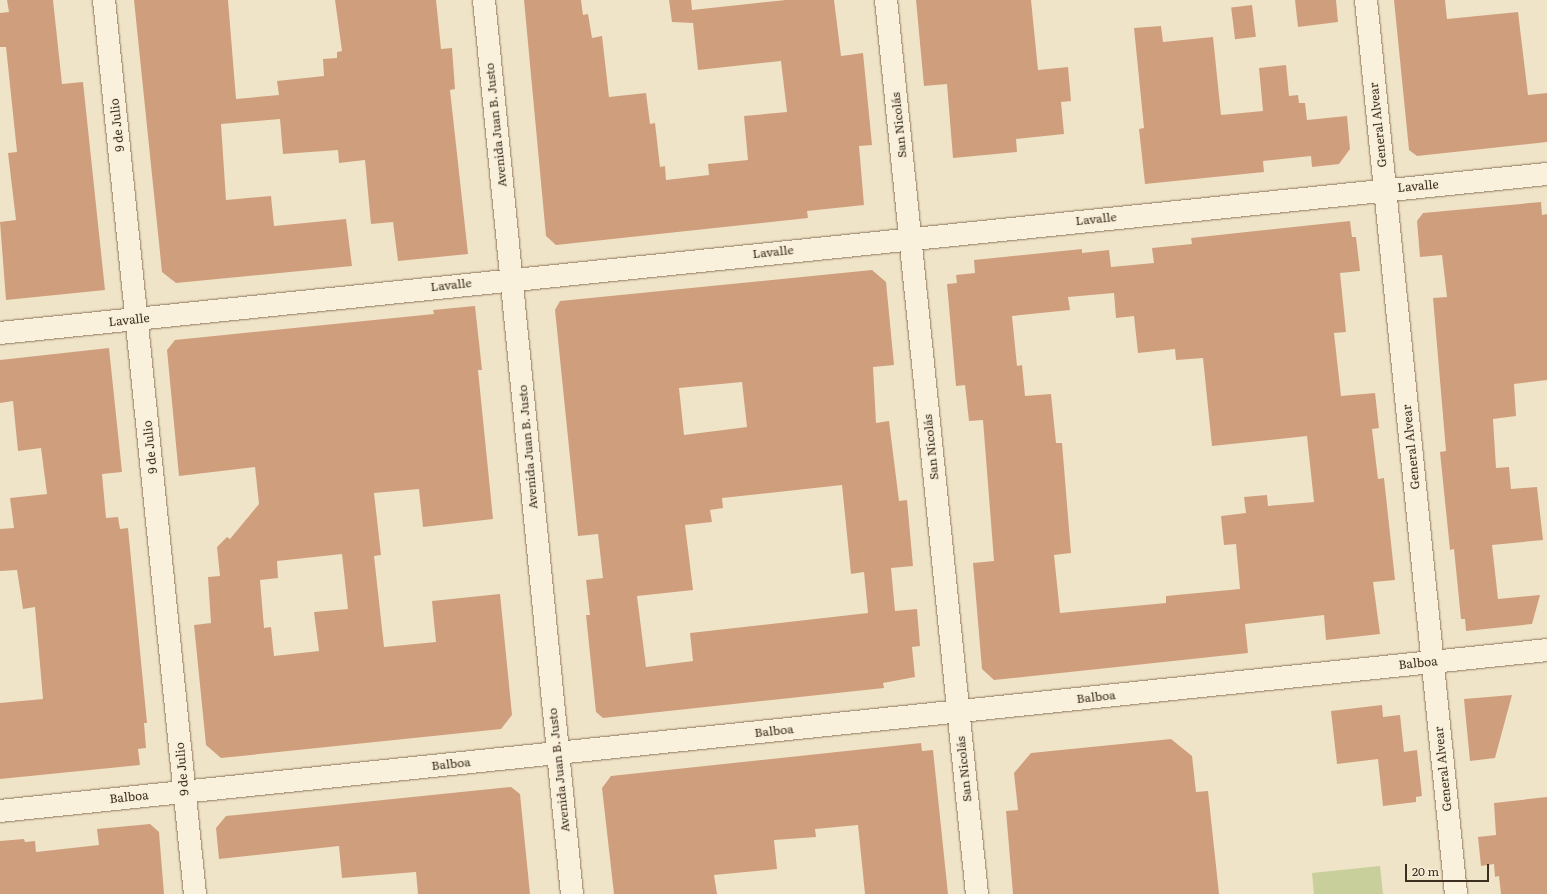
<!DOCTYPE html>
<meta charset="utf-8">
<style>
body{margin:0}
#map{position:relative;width:1547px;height:894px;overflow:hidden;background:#f0e4c8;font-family:Literata,serif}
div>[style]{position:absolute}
.green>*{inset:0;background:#c9cf9b}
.building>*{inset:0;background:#cf9f7d;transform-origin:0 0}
.roads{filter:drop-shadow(0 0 1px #8d765c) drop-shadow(0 0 1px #8d765c)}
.street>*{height:22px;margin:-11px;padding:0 11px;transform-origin:11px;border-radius:11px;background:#faf1dc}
.secondary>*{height:22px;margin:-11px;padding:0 11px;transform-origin:11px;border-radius:11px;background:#faf1dc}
span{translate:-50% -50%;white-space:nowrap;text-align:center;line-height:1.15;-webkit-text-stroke:3px #f7eed8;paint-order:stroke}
.street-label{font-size:12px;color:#3d2e20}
.scale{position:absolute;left:1405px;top:864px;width:84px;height:18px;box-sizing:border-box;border:2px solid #3d2e20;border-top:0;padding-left:5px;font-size:12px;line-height:14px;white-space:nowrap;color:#3d2e20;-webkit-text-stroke:3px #f7eed8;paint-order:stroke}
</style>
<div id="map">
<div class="green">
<i style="clip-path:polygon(1380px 866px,1383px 894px,1314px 894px,1312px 873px)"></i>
</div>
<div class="building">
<i style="clip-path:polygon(7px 0,53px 0,62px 84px,83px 82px,105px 290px,6px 300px,0 222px,16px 220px,8px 153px,17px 152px,6px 47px,0 47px,0 13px,9px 12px)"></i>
<i style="clip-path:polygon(134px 0,228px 0,236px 99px,279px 95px,277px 81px,324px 76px,323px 59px,337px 58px,337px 52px,342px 51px,335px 0,436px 0,441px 49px,452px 48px,455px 89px,450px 90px,468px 254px,398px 261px,393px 222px,371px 224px,365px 160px,339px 163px,338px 150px,283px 154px,280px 119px,221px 124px,226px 200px,271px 196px,274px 226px,346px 219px,352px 266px,176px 283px,162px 272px)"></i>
<i style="clip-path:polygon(524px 0,581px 0,583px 15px,588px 14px,592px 38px,602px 36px,609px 97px,646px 93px,650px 124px,655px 123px,660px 167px,665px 166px,666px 180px,709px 175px,708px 164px,748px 160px,744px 116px,787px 112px,781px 61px,698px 70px,693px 23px,672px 22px,669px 0,691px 0,692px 10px,786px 0,834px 0,841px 56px,863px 53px,872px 145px,859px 146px,864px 205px,807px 211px,808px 218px,556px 245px,546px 236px)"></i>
<i style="clip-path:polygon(916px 0,1031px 0,1038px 70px,1068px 67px,1071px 101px,1061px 102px,1064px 134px,1016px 139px,1017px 152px,953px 158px,947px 84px,924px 86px)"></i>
<i style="clip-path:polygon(1295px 0,1336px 0,1338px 22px,1298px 27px)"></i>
<i style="clip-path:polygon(1394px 0,1445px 0,1447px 19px,1518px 12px,1528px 95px,1547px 93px,1547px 142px,1417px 156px,1409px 150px)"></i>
<i style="left:1252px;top:5px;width:32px;height:21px;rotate:83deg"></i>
<i style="clip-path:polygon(1161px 26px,1163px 42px,1213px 37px,1221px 115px,1263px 111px,1259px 68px,1286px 65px,1289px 96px,1298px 95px,1299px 103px,1305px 103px,1307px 120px,1347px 116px,1350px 149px,1339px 164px,1312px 167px,1311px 156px,1263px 161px,1264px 172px,1145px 184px,1139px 129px,1144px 128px,1134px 28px)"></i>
<i style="clip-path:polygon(1541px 202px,1542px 215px,1547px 214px,1547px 380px,1514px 384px,1516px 416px,1493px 419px,1496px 468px,1509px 467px,1511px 489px,1537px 487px,1543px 540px,1492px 545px,1498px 599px,1540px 595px,1532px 624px,1466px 631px,1465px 619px,1461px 619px,1454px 549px,1450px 550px,1440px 452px,1446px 451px,1433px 298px,1447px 297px,1442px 255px,1420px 257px,1417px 221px,1423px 213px)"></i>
<i style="clip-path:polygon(evenodd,1350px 221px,1352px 237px,1356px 237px,1360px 271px,1340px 273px,1346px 332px,1334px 333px,1341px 396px,1375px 393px,1379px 428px,1372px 429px,1378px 479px,1384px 478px,1395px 580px,1373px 582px,1380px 634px,1326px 640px,1324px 615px,1245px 624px,1248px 653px,994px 680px,982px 669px,973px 563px,994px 561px,983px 420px,969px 421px,965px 385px,956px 386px,947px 284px,957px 283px,956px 275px,975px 273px,974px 260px,1082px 249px,1082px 253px,1109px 250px,1111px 267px,1154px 263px,1152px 248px,1192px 244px,1191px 238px,1350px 221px,1114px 293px,1116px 318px,1134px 316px,1138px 353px,1175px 349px,1176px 360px,1203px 358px,1212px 446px,1307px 436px,1314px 502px,1268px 506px,1267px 495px,1244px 497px,1246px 513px,1221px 516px,1224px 545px,1236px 544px,1240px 589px,1166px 596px,1166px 603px,1060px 613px,1054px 555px,1071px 553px,1062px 443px,1056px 443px,1051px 394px,1025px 396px,1022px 365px,1017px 366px,1012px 316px,1070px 310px,1068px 297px,1114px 293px)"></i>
<i style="clip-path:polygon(evenodd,872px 270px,886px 282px,894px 365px,873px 367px,876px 423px,889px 421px,899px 501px,907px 500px,913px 566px,891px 568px,895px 611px,917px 609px,920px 646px,912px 647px,915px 677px,883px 683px,884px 688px,603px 718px,596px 712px,586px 615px,590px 615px,586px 580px,603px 578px,598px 534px,578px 536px,555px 310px,560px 301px,872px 270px,742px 382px,747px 427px,684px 435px,679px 388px,742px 382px,872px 270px,842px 485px,851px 574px,864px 572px,868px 613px,690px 633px,693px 661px,646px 667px,637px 596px,693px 590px,685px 525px,712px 522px,710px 510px,723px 508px,722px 498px,842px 485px)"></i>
<i style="clip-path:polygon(evenodd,475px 306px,482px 370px,478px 370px,493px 519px,423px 527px,419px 489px,374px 493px,381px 555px,374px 556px,384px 647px,436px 642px,432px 601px,500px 594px,512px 715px,501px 729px,221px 758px,206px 745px,194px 625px,211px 623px,208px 577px,220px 576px,217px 547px,227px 537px,230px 539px,259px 504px,255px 467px,179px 476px,167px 350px,175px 340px,434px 314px,433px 310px,475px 306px,342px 554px,348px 609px,314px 612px,319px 651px,274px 656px,271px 627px,264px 628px,260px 580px,278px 578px,277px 561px,342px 554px)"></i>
<i style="clip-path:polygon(109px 348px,122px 472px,102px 474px,106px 518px,118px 517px,120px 529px,128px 528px,147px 723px,144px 723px,146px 748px,138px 749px,140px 765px,0 779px,0 703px,43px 699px,35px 607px,23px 609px,17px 570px,0 571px,0 529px,14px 528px,10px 498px,47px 494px,41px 448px,18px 451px,13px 401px,0 403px,0 360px)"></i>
<i style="clip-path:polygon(1512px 695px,1495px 758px,1470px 761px,1464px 699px)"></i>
<i style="clip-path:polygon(1382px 705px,1383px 717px,1400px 715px,1404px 752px,1417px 750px,1422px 796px,1416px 797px,1416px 802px,1383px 806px,1378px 759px,1337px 764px,1331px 711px)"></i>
<i style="clip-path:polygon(1171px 739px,1192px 756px,1196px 792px,1208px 791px,1219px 894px,1013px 894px,1006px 811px,1018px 810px,1014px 773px,1031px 753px)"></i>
<i style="clip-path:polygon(921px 743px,922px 751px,933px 750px,948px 894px,865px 894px,858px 825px,815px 829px,816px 837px,774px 840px,777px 869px,714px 875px,717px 894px,614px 894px,602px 788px,611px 776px)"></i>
<i style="clip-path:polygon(511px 787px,520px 794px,530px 894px,418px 894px,416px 872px,342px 878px,339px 846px,219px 859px,216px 828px,226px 816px)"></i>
<i style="clip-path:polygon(1547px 797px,1547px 894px,1501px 894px,1499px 876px,1495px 877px,1494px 864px,1481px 866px,1478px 837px,1496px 835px,1494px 803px)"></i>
<i style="clip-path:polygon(150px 824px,159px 832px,164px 894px,0 894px,0 841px,24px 839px,25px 842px,35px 841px,36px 852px,99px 845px,97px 829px)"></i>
</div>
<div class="roads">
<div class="street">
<i style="left:104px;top:0;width:899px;rotate:84.19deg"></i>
<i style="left:886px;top:0;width:899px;rotate:84.19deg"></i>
<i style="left:1366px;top:0;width:899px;rotate:84.25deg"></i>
<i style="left:0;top:333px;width:1555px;rotate:-5.87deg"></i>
<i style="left:0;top:811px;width:1555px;rotate:-5.94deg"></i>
</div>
<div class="secondary">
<i style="left:484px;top:0;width:898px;rotate:84.38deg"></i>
</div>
</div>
<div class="street-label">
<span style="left:117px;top:125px;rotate:-96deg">9 de Julio</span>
<span style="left:496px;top:125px;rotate:-96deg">Avenida Juan B. Justo</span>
<span style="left:899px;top:125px;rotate:-96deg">San Nicolás</span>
<span style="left:1378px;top:125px;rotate:-96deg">General Alvear</span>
<span style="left:1418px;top:186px;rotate:-5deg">Lavalle</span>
<span style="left:1096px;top:219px;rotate:-6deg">Lavalle</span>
<span style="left:773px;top:252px;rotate:-6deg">Lavalle</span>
<span style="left:451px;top:285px;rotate:-6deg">Lavalle</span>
<span style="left:129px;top:320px;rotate:-6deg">Lavalle</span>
<span style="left:150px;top:447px;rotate:-96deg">9 de Julio</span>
<span style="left:528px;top:447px;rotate:-95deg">Avenida Juan B. Justo</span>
<span style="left:931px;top:447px;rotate:-96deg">San Nicolás</span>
<span style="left:1411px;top:447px;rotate:-96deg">General Alvear</span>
<span style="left:1418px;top:663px;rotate:-6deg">Balboa</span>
<span style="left:1096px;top:697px;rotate:-6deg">Balboa</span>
<span style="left:774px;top:731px;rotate:-6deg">Balboa</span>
<span style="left:451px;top:764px;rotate:-6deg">Balboa</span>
<span style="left:182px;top:769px;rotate:-95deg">9 de Julio</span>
<span style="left:964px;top:769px;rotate:-96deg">San Nicolás</span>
<span style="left:1443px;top:769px;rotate:-96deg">General Alvear</span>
<span style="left:559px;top:770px;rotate:-96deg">Avenida Juan B. Justo</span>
<span style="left:129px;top:797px;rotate:-6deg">Balboa</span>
</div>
<div class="scale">20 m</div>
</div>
